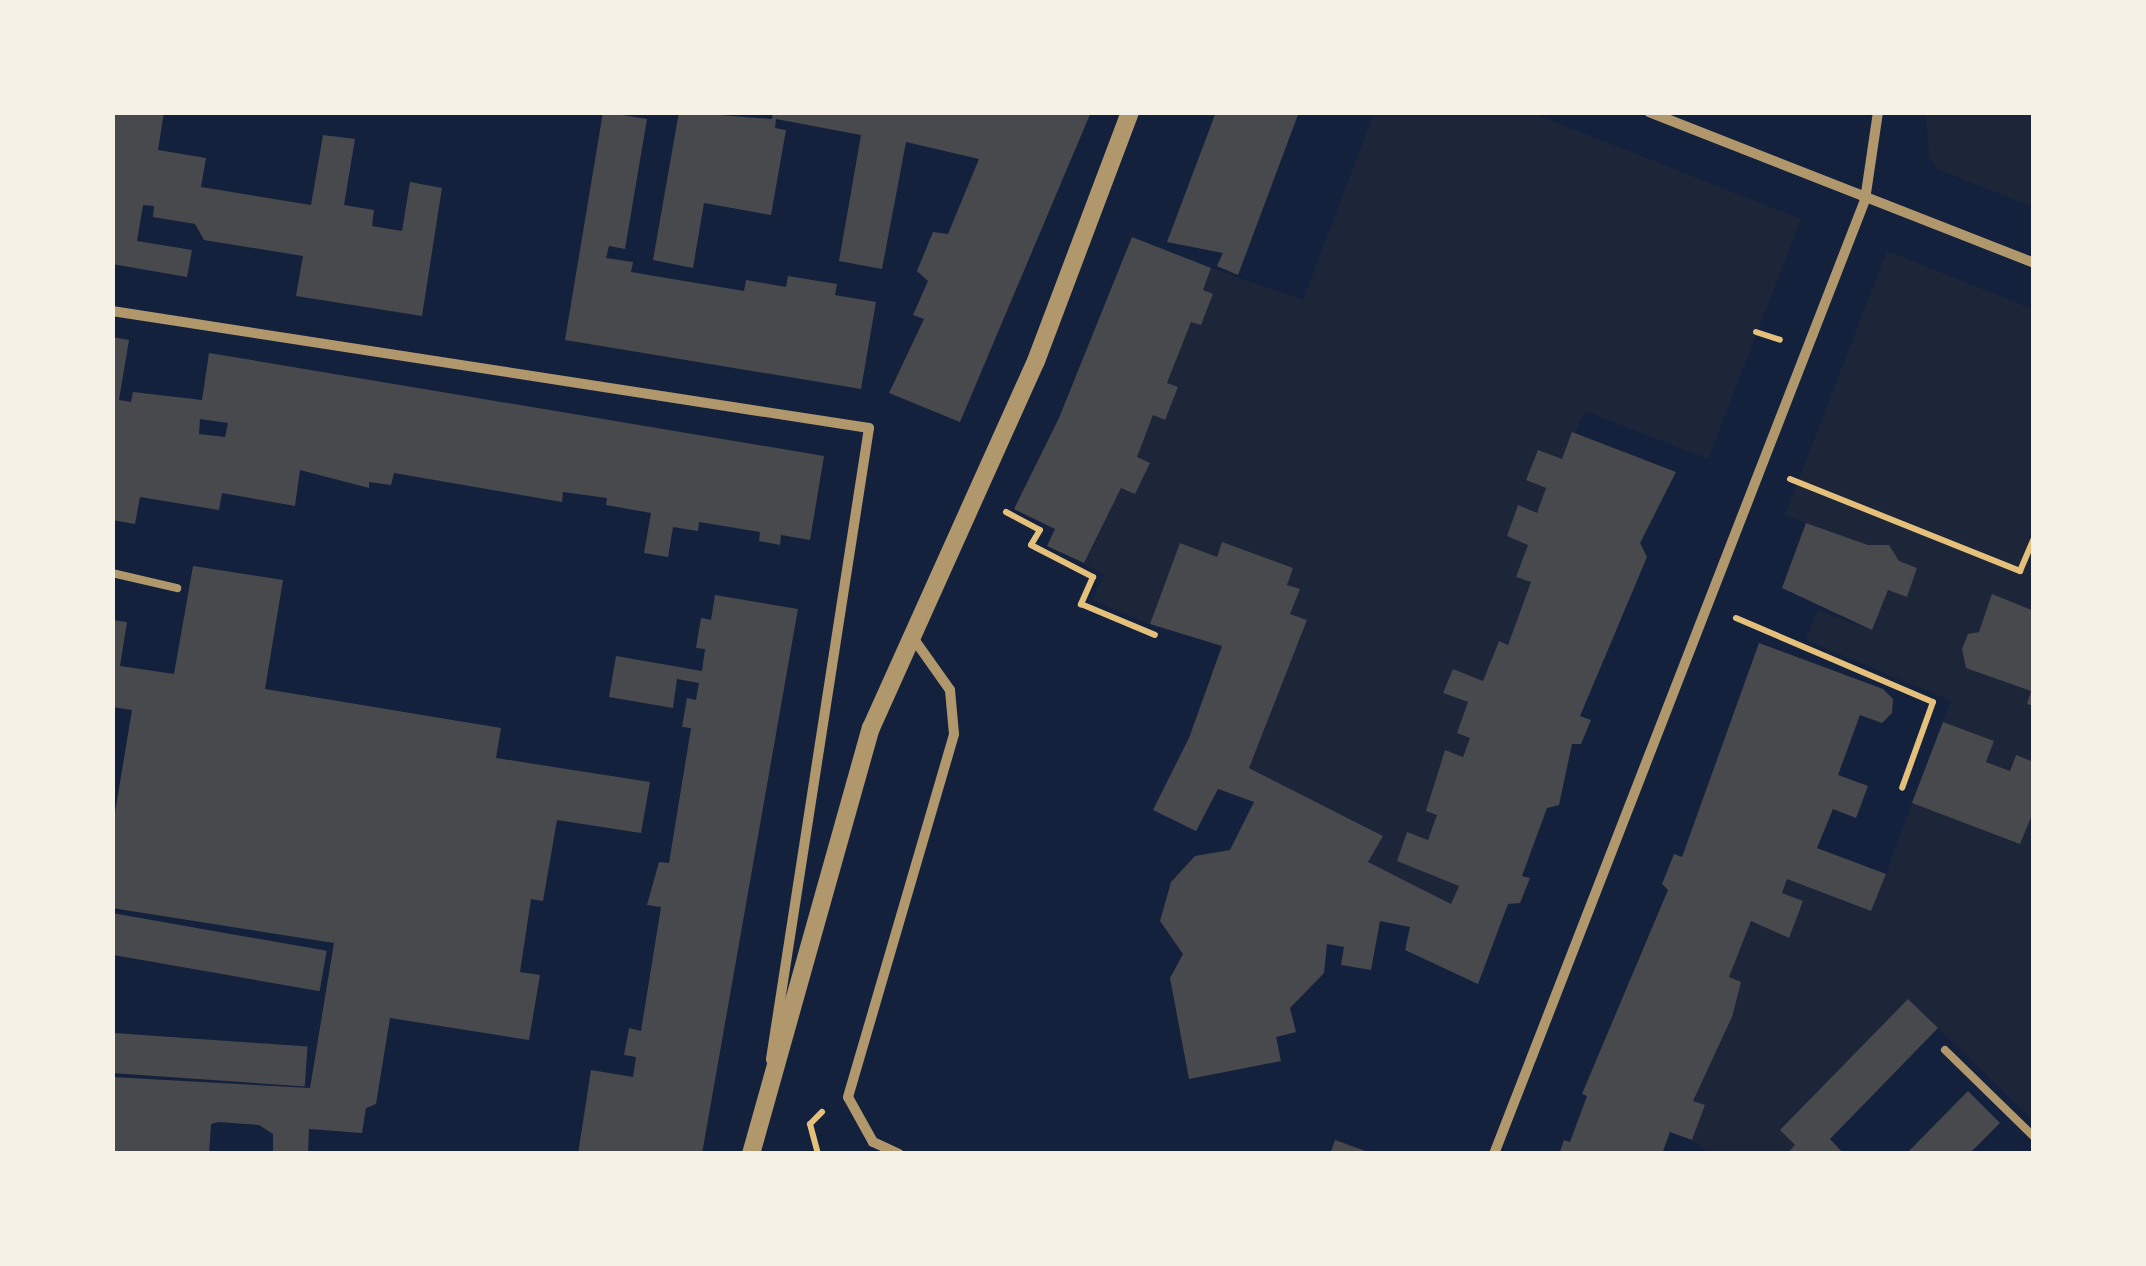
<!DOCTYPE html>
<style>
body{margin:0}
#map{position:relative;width:2146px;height:1266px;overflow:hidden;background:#14213d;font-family:Lora,serif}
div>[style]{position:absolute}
.green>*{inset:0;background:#1d2539}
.building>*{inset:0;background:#48494c;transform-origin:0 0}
.path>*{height:6px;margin:-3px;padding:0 3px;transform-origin:3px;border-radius:3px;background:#e5c07b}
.service>*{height:8px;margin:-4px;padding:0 4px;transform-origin:4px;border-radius:4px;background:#b1986c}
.minor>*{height:10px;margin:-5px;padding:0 5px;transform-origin:5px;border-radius:5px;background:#b1986c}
.tertiary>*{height:18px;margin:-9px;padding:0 9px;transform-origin:9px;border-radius:9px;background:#b1986c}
span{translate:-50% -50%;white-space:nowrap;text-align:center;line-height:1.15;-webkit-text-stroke:10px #f6f1e7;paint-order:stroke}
.frame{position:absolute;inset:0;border:115px solid #f6f1e7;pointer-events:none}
</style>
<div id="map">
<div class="green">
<i style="clip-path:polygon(1374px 113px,1532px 113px,1801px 219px,1708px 459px,1585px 411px,1562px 459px,1527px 480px,1546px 488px,1537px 513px,1518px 506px,1507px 536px,1528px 545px,1516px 576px,1531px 582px,1508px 645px,1498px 642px,1483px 681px,1453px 670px,1443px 693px,1468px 702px,1457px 733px,1470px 738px,1463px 757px,1445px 750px,1427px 811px,1437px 815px,1428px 840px,1407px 832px,1397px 860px,1459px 886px,1451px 904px,1368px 862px,1382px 835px,1249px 768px,1307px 621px,1290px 614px,1299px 590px,1287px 585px,1293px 568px,1222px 543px,1217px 557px,1180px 543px,1150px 624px,1092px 600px,1105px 574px,1084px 564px,1121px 488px,1150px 464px,1137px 457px,1153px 415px,1165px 420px,1178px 388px,1167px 383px,1191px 322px,1201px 324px,1213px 295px,1203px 290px,1211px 268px,1303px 300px)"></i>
<i style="clip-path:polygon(1926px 113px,2033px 113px,2033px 207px,1937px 169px,1929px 156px)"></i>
<i style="clip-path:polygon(1887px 251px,2033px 309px,2033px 762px,2016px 755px,2010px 771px,1986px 762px,1993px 741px,1943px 722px,1951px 701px,1806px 640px,1818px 610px,1872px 630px,1888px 590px,1907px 597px,1917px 568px,1899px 561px,1889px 545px,1868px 545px,1785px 515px)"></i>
<i style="clip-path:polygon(1912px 803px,2020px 843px,2033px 810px,2033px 1120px,1908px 999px,1780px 1130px,1795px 1145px,1786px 1153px,1708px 1153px,1692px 1140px,1705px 1106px,1693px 1101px,1732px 1018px,1729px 977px,1751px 921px,1803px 902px,1782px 893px,1787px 879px,1886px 874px)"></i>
</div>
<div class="building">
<i style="clip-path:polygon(112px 112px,164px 112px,158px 150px,206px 158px,201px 187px,311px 205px,323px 135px,355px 139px,344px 205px,374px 210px,372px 226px,402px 231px,410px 182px,442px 188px,422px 316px,296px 296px,303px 256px,204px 240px,195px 224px,153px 217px,154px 206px,143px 205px,137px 241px,192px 250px,187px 277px,112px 264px)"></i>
<i style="clip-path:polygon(603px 112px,647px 119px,625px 249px,609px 246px,606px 258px,633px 262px,631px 272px,744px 291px,746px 280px,786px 287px,788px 276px,837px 284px,835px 295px,876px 302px,861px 389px,565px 340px)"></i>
<i style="clip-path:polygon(679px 112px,772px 119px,773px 112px,1091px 112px,960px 422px,889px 393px,924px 319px,913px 315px,928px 281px,917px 271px,933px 232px,948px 234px,979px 159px,906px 142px,882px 269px,839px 261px,861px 135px,776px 119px,775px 128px,786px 130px,771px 215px,704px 203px,693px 268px,653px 260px)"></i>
<i style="clip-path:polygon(1216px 112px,1299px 112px,1238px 275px,1217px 266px,1223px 253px,1167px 242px)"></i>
<i style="clip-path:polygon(1132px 237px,1211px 268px,1203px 290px,1213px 294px,1201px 325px,1191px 322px,1167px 383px,1178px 387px,1165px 420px,1153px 415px,1137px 457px,1150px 463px,1135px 494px,1121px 488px,1084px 563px,1047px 546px,1055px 529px,1014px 509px,1059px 418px)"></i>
<i style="clip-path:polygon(evenodd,112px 337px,129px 340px,119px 400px,131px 402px,133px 392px,202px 400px,209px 353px,824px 456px,810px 540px,781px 535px,780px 545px,759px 541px,760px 532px,699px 522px,698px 531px,673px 527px,668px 557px,644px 553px,651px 513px,606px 505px,607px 498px,563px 492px,562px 502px,394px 473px,391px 485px,369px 482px,369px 488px,300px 470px,295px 506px,222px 493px,219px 510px,140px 497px,135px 524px,112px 520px,112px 337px,200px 419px,228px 423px,225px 437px,199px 434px,200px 419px)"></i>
<i style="clip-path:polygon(1572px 432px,1676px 472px,1640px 543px,1647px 557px,1580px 716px,1591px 720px,1581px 744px,1572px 744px,1559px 805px,1547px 808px,1522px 876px,1530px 878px,1520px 903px,1508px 904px,1478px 984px,1405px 950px,1410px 927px,1380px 921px,1371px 970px,1341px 965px,1344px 947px,1327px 944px,1324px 973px,1290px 1008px,1296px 1032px,1276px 1037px,1281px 1061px,1189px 1079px,1170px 978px,1183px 954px,1160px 921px,1171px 882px,1195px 856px,1230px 850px,1254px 802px,1218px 789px,1196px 831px,1153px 810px,1189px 738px,1222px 646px,1150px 624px,1180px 543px,1217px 557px,1222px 542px,1293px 568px,1287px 585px,1300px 589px,1290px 614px,1307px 620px,1249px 768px,1383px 836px,1368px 862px,1451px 904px,1459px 886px,1397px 861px,1407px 832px,1428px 840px,1437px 815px,1426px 811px,1445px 750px,1463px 757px,1470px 738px,1457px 733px,1468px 702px,1443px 693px,1453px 669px,1483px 681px,1499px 641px,1508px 645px,1531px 582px,1516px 577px,1528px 545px,1507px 536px,1518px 505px,1537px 513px,1546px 488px,1526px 480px,1538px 450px,1562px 459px)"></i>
<i style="clip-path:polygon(1806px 523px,1868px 545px,1889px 545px,1899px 561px,1917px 568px,1907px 597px,1888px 590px,1872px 630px,1782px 588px)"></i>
<i style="clip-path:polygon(193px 566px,283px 580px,265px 689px,501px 728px,496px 758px,650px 782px,641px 833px,557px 820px,543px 901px,531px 899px,520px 972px,540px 975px,529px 1040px,390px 1018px,376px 1104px,366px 1108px,362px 1133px,309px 1129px,308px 1154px,273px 1154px,273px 1134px,259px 1125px,218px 1122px,211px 1124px,209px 1154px,112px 1154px,112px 1077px,310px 1088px,334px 943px,112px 908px,112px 831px,132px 710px,112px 707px,112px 620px,127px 622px,120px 666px,174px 674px)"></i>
<i style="clip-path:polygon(1992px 594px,2034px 611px,2034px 706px,2027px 704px,2031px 691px,1966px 668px,1962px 649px,1968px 634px,1979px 632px)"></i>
<i style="clip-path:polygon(715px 595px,798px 609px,702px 1154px,578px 1154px,591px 1070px,633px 1077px,636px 1057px,624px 1055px,629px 1028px,641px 1031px,661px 907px,647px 905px,659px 862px,669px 863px,691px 728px,682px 727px,687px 698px,696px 700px,699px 683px,677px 679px,673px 708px,609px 697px,616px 656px,702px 671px,705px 649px,696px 648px,701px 618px,711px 620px)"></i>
<i style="clip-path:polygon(1759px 643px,1883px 689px,1893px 699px,1892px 713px,1882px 723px,1860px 715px,1838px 775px,1868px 786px,1856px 818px,1833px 809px,1817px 848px,1886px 874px,1871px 911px,1787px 879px,1782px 893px,1803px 901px,1789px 938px,1751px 921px,1729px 977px,1741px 982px,1732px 1017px,1693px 1101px,1705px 1105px,1692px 1140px,1670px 1132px,1662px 1154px,1559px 1154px,1564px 1140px,1570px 1142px,1587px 1096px,1582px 1094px,1668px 890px,1662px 884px,1674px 854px,1682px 857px)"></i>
<i style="clip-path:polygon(1943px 722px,1994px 741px,1986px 762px,2010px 771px,2016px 755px,2034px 762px,2034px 810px,2020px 844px,1912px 803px)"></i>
<i style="left:112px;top:913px;width:218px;height:41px;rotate:10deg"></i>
<i style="clip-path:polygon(1908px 999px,1938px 1028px,1830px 1139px,1844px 1154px,1786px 1154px,1795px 1145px,1780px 1130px)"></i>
<i style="left:114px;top:1033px;width:194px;height:40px;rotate:4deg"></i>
<i style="clip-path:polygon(1968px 1091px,2000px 1123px,1969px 1154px,1906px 1154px)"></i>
<i style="clip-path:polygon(1335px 1140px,1371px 1153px,1370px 1154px,1330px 1154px)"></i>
</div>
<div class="path">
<i style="left:1756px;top:332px;width:25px;rotate:18deg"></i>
<i style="left:1790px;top:479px;width:248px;rotate:21.8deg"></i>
<i style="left:2020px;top:571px;width:36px;rotate:-67deg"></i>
<i style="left:1006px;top:512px;width:38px;rotate:28deg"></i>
<i style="left:1040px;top:530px;width:17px;rotate:121deg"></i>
<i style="left:1031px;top:545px;width:70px;rotate:27.3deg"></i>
<i style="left:1093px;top:577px;width:30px;rotate:114deg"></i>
<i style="left:1081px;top:604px;width:80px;rotate:22.7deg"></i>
<i style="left:1736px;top:618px;width:214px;rotate:23.1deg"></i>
<i style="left:1933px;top:702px;width:91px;rotate:109.8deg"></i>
<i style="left:818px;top:1154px;width:31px;rotate:-105deg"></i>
<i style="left:810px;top:1124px;width:17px;rotate:-45deg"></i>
</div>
<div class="service">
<i style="left:112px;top:573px;width:67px;rotate:13deg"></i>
<i style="left:1945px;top:1050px;width:124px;rotate:44.3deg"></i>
</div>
<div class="minor">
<i style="left:1649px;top:112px;width:414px;rotate:21.4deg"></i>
<i style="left:112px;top:311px;width:766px;rotate:8.79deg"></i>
<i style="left:869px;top:428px;width:639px;rotate:98.83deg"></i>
<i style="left:899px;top:1154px;width:29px;rotate:-155deg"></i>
<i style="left:873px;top:1142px;width:51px;rotate:-119.1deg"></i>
<i style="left:848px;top:1097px;width:378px;rotate:-73.7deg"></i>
<i style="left:954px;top:734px;width:44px;rotate:-95.2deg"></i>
<i style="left:950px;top:690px;width:67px;rotate:-125.3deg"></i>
<i style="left:1494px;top:1154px;width:1024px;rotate:-68.75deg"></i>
<i style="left:1865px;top:200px;width:89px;rotate:-81.6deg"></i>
</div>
<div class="tertiary">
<i style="left:751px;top:1154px;width:443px;rotate:-74.3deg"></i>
<i style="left:871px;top:728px;width:402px;rotate:-65.8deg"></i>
<i style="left:1036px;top:361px;width:266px;rotate:-69.3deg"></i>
</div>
<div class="frame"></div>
</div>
